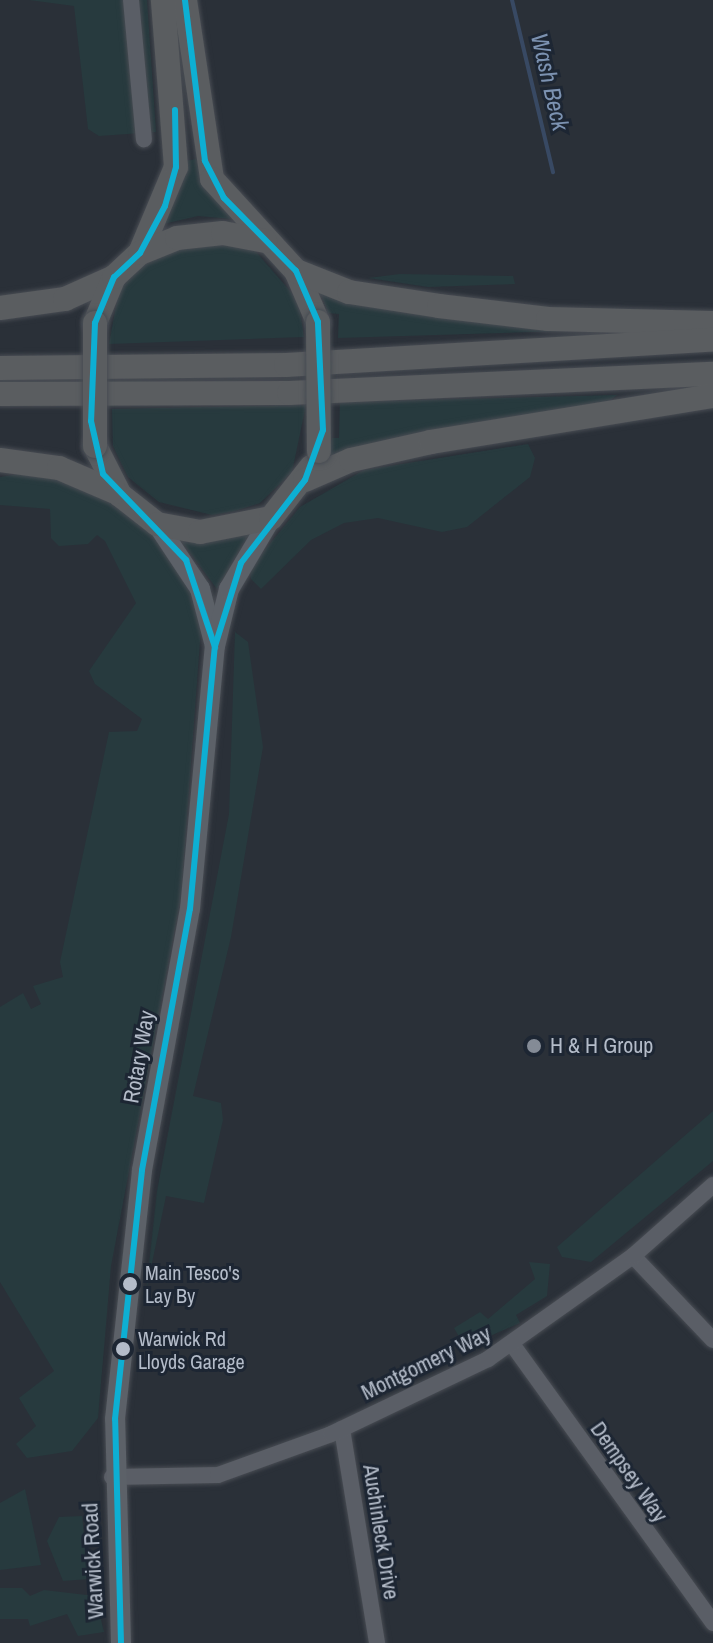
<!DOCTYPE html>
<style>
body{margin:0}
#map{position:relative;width:713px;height:1643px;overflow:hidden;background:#2a3038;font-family:"Archivo Narrow",sans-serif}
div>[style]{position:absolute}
.green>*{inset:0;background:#273a3e}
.stream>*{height:4px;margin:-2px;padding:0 2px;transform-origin:2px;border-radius:2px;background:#384963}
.roads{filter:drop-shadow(0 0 2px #484c53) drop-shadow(0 0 2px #484c53)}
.minor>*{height:16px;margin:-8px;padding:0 8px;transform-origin:8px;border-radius:8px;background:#5a5e66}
.major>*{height:20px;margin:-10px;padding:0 10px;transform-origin:10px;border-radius:10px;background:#5c6168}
.highway>*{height:24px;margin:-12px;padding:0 12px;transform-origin:12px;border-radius:12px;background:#5a5d60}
.bridges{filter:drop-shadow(0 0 2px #474c53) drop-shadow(0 0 2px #474c53)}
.highway-bridge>*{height:24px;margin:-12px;padding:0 12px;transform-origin:12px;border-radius:12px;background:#5a5d60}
.bus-1>*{height:6px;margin:-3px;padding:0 3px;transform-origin:3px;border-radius:3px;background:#0dafd3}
.dots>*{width:22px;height:22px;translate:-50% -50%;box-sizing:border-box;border:4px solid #1d2633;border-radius:50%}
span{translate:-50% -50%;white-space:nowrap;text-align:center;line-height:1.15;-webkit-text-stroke:6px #1d2633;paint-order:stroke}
.bus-label{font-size:20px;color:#b4bcc9}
.left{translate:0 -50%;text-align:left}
.poi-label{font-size:22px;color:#b4bcc9}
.street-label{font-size:22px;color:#b4bcc9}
.water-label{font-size:24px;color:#7c92b1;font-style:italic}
</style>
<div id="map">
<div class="green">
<i style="clip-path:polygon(29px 0,147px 0,156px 132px,99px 136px,88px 129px,74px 6px)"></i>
<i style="clip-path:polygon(196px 159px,232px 219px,198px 216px,159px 225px,181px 162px)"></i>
<i style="clip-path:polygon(179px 238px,250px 245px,298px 300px,304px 337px,109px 344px,121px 279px)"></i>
<i style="clip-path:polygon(400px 274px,513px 276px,515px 284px,428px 287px,368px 278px)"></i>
<i style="clip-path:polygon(318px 286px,627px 329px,338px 338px,339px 314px,328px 313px)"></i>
<i style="clip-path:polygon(617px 395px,611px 400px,323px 463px,332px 438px,339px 438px,340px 402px)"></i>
<i style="clip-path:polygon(306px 405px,292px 472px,260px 503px,235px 511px,212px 515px,159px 502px,128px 477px,113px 446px,112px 409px)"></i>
<i style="clip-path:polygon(528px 444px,535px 458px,530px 477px,467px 527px,442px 532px,378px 518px,344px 523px,311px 540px,261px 589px,251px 579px,250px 568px,300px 507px,364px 470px)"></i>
<i style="clip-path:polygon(32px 472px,81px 479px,150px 530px,182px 564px,202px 615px,181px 897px,111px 1266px,98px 1418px,72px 1451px,27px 1458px,16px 1444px,36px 1426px,19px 1398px,54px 1371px,0 1282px,0 1007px,23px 993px,31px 1009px,41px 1004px,33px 986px,63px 977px,60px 962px,109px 732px,137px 731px,142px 719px,95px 684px,89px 671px,136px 603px,105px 541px,97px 535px,88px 544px,59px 546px,51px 538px,50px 509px,0 505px,0 477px)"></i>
<i style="clip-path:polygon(249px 534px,217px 589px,179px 538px)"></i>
<i style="clip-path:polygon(235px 632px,248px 642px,263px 747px,231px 937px,193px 1096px,221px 1103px,223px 1120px,204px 1203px,166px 1196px,146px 1292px,157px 1191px,229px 814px)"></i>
<i style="clip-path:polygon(713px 1111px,713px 1161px,591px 1262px,562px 1257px,557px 1247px)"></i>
<i style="clip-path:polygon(529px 1262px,550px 1264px,547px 1296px,516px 1315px,520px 1323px,465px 1347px,454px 1328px,480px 1312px,488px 1319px,535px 1279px)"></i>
<i style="clip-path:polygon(25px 1489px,41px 1565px,0 1570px,0 1503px)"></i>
<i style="clip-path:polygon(82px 1516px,89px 1579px,63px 1581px,47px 1541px,59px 1517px)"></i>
<i style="clip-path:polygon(0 1588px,22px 1588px,30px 1596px,44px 1590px,95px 1596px,104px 1632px,78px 1636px,67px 1614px,30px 1626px,28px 1619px,0 1619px)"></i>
</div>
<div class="stream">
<i style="left:512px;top:0;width:177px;rotate:76.6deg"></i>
</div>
<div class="roads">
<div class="minor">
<i style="left:131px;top:0;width:140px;rotate:84.7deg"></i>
<i style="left:633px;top:1256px;width:116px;rotate:46.4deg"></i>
<i style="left:512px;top:1344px;width:344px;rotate:54.2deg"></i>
<i style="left:342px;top:1429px;width:217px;rotate:80.7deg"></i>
<i style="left:112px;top:1477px;width:106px;rotate:-1.1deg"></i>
<i style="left:218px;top:1475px;width:120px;rotate:-19.9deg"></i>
<i style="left:331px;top:1434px;width:174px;rotate:-25.5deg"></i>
<i style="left:488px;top:1359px;width:178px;rotate:-35.4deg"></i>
<i style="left:633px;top:1256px;width:107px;rotate:-41.6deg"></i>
</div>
<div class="major">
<i style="left:157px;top:524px;width:78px;rotate:56.5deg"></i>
<i style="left:200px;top:589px;width:59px;rotate:75.3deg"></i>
<i style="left:121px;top:1643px;width:224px;rotate:-91.5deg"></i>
<i style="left:115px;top:1419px;width:250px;rotate:-83.8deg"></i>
<i style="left:142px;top:1170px;width:265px;rotate:-79.6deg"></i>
<i style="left:190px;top:909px;width:264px;rotate:-84.6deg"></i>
<i style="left:215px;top:646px;width:59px;rotate:-76.2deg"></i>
<i style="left:229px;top:589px;width:82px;rotate:-59.4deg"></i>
</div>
<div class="highway">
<i style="left:185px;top:0;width:181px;rotate:81.4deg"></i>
<i style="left:212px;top:179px;width:125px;rotate:47.6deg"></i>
<i style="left:296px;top:271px;width:56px;rotate:66.7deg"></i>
<i style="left:140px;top:253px;width:93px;rotate:-67.3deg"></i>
<i style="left:176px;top:167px;width:168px;rotate:-94.5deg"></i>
<i style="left:296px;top:271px;width:57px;rotate:21.6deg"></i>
<i style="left:349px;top:292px;width:91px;rotate:8.8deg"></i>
<i style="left:439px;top:306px;width:110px;rotate:6.8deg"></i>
<i style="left:548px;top:319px;width:165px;rotate:1.4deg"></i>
<i style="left:0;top:308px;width:66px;rotate:-7.9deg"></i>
<i style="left:65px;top:299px;width:54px;rotate:-24.2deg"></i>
<i style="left:95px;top:323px;width:50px;rotate:-67.6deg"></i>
<i style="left:114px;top:277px;width:35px;rotate:-43deg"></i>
<i style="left:140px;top:253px;width:40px;rotate:-22deg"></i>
<i style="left:177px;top:238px;width:46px;rotate:-6.2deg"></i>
<i style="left:223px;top:233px;width:43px;rotate:10.8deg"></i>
<i style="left:0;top:368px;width:286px;rotate:-0.6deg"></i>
<i style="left:286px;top:365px;width:428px;rotate:-3.4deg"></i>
<i style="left:0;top:394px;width:289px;rotate:-0.2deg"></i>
<i style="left:289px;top:393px;width:424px;rotate:-2.6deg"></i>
<i style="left:95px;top:446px;width:55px;rotate:63deg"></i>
<i style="left:120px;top:495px;width:47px;rotate:38.1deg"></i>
<i style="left:157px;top:524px;width:44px;rotate:10.5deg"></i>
<i style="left:200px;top:532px;width:72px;rotate:-11.2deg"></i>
<i style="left:271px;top:518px;width:65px;rotate:-51.9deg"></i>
<i style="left:0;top:460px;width:60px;rotate:7.7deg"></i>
<i style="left:59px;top:468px;width:61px;rotate:23.2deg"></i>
<i style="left:305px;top:480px;width:50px;rotate:-23.5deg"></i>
<i style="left:351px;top:460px;width:82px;rotate:-12.7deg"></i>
<i style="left:431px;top:442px;width:286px;rotate:-9.3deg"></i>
</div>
</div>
<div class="bridges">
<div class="highway-bridge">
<i style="left:318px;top:322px;width:129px;rotate:89.6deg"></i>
<i style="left:95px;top:323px;width:123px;rotate:90deg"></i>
</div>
</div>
<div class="bus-1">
<i style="left:175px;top:110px;width:57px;rotate:89deg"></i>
<i style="left:176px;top:167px;width:41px;rotate:105.8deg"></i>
<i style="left:165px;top:206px;width:53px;rotate:118deg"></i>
<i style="left:140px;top:253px;width:35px;rotate:137deg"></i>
<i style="left:114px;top:277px;width:50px;rotate:112.4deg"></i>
<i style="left:95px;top:323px;width:98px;rotate:92.3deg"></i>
<i style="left:91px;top:421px;width:54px;rotate:77.2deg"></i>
<i style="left:103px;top:474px;width:120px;rotate:46deg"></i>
<i style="left:186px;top:560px;width:92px;rotate:71.6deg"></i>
<i style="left:121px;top:1643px;width:224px;rotate:-91.5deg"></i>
<i style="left:115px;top:1419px;width:250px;rotate:-83.8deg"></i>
<i style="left:142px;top:1170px;width:265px;rotate:-79.6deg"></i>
<i style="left:190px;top:909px;width:264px;rotate:-84.6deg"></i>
<i style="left:215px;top:646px;width:87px;rotate:-72.6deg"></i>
<i style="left:241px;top:563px;width:105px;rotate:-52.4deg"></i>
<i style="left:305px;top:480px;width:53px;rotate:-70.2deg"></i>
<i style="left:323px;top:430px;width:108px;rotate:-92.7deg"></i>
<i style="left:318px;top:322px;width:56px;rotate:-113.3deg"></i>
<i style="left:296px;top:271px;width:103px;rotate:-134.6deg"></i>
<i style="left:224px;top:198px;width:42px;rotate:-117.2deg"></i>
<i style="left:205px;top:161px;width:162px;rotate:-97.1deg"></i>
</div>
<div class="dots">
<i style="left:534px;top:1046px;background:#848b96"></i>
<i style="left:130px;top:1284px;background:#b4bcc9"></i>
<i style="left:123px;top:1349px;background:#b4bcc9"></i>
</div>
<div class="bus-label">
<span class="left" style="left:145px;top:1284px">Main Tesco's<br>Lay By</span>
<span class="left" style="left:138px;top:1350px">Warwick Rd<br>Lloyds Garage</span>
</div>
<div class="poi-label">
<span class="left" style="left:550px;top:1046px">H &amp; H Group</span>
</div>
<div class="street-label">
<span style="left:139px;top:1057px;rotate:-80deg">Rotary Way</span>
<span style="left:426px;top:1363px;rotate:-26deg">Montgomery Way</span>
<span style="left:629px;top:1472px;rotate:55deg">Dempsey Way</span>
<span style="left:381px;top:1532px;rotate:81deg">Auchinleck Drive</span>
<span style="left:93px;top:1561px;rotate:-93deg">Warwick Road</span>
</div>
<div class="water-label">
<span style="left:550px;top:82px;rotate:77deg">Wash Beck</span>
</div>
</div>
